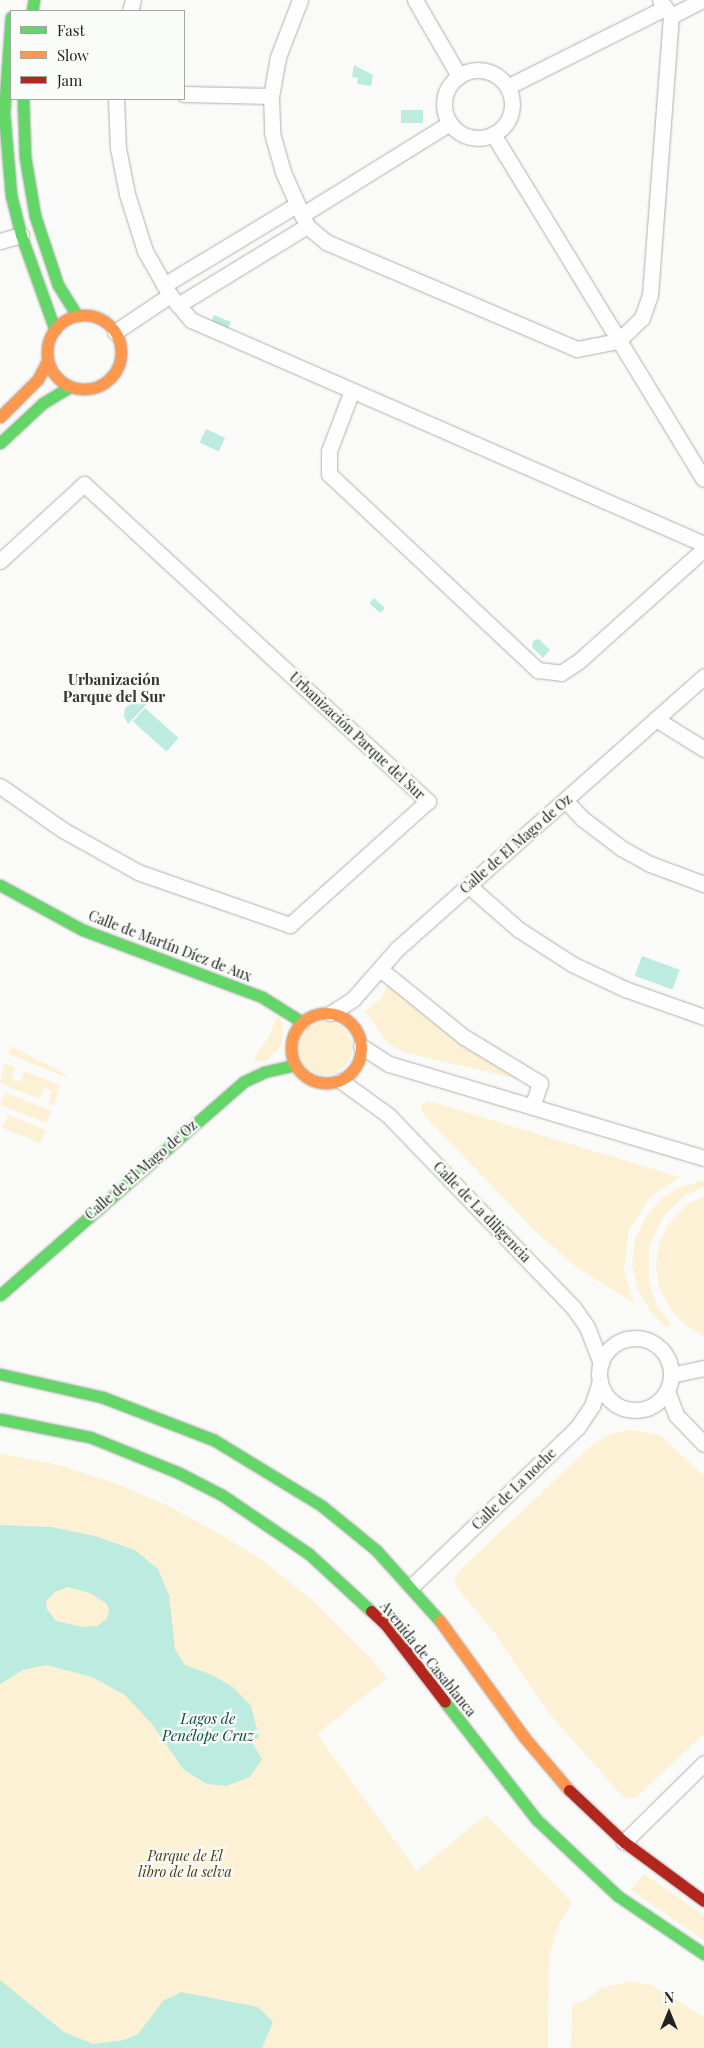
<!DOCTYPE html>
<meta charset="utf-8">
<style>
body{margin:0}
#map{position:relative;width:704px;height:2048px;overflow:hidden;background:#fafbf9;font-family:"Playfair Display",serif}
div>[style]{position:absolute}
.green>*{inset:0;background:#fdf1d5;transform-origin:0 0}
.round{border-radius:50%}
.water>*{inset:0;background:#bcebe0;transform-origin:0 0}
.roads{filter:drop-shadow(0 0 1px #afb0ae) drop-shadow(0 0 1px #afb0ae)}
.street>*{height:15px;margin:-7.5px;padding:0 7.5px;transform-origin:7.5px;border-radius:7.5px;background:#fefefe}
.street>.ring{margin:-7.5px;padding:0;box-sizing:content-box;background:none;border:15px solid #fefefe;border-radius:50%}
.fast>*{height:11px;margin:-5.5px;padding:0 5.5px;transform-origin:5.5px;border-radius:5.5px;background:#63d668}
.slow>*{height:11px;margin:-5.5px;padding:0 5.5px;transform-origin:5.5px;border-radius:5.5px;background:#ff974d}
.slow>.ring{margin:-5.5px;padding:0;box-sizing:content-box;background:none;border:11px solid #ff974d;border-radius:50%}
.jam>*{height:11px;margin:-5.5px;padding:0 5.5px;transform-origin:5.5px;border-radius:5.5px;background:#b3261e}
span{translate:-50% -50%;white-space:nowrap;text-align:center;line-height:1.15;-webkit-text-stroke:4.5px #f9fcf8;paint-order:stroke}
.street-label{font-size:14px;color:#212221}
.park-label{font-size:14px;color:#493911;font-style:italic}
.neighbourhood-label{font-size:15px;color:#333531;font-weight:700}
.water-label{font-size:15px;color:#0c483f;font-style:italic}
.legend{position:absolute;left:10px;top:10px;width:175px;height:90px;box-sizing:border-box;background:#f9fcf8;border:1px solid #a3a5a2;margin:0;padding:6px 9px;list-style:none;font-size:15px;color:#212221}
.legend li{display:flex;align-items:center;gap:10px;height:25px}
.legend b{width:25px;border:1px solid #a3a5a2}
.north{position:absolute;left:644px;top:1988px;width:50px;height:50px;-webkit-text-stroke:4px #f9fcf8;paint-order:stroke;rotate:0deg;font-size:14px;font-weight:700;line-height:20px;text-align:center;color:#212221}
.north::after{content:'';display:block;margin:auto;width:18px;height:22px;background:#212221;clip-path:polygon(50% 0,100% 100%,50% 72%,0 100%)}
</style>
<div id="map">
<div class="green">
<i style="clip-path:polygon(389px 982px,530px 1082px,403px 1052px,387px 1043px,365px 1011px,382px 997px)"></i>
<i style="clip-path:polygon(278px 1014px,283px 1026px,282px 1044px,267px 1061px,255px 1061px,253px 1060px,269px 1036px)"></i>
<i class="round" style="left:298px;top:1021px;width:54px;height:54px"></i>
<i style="clip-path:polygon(11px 1046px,67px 1075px,66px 1077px,8px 1054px)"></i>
<i style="clip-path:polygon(4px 1063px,16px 1068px,12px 1078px,20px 1082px,24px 1071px,60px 1085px,54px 1105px,48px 1102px,52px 1091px,44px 1088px,39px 1099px,0 1083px)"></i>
<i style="left:5px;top:1093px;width:50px;height:13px;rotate:21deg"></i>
<i style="clip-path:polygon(429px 1101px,680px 1177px,650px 1197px,629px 1230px,624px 1271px,634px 1303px,576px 1267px,536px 1232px,422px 1113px,421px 1105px)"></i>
<i style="left:8px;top:1115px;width:41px;height:14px;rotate:22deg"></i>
<i style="clip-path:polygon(704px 1180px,704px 1187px,684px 1196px,664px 1215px,649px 1247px,649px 1283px,657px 1306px,670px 1323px,667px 1328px,651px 1313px,638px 1290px,632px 1266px,635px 1239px,647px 1215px,661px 1199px,680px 1187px)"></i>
<i style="clip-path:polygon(704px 1196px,704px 1337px,682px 1322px,669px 1307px,659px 1288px,656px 1265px,659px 1244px,668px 1225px,685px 1206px)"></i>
<i style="clip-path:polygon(625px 1430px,643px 1431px,661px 1436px,704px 1476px,704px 1734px,637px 1797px,630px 1799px,622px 1796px,548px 1712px,495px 1634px,456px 1586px,455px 1579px,458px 1572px,591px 1446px,608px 1435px)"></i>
<i style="clip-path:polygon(0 1453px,62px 1466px,115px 1483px,164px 1504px,217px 1532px,262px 1560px,311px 1599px,366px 1653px,387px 1678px,317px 1734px,417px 1871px,486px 1815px,572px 1902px,558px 1927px,549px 1957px,548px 2048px,0 2048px)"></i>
<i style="clip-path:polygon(644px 1874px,704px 1915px,704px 1940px,631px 1890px)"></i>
<i style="clip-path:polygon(630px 1981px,652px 1985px,704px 2017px,704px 2048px,571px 2048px,572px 2005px,584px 2001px,601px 1988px)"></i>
</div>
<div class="water">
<i style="clip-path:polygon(354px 65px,373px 75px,371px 86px,357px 84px,358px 78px,352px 77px)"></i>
<i style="left:423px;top:110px;width:13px;height:22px;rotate:90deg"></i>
<i style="left:214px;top:315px;width:18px;height:8px;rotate:22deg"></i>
<i style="left:206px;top:429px;width:21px;height:15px;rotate:25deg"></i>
<i style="left:374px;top:598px;width:15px;height:7px;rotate:42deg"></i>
<i style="clip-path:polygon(539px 639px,550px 650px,543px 658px,532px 647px,533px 641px)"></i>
<i style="clip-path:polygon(137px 699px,149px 702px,128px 724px,124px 716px,125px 708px)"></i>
<i style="left:145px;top:708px;width:45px;height:18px;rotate:42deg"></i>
<i style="left:642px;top:956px;width:40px;height:21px;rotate:20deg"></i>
<i style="clip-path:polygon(evenodd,0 1525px,51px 1527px,95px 1536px,135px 1550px,158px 1569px,169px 1595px,175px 1649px,185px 1665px,210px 1674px,233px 1687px,251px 1706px,259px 1737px,251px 1741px,262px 1759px,250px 1777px,226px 1786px,207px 1784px,184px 1770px,151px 1723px,125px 1695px,92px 1677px,46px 1665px,23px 1670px,0 1684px,0 1525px,68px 1587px,90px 1593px,106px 1603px,109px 1610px,107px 1619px,97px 1626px,82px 1627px,56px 1621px,47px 1609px,46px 1601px,55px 1592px,68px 1587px)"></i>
<i style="clip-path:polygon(0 1980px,64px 2032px,93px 2044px,124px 2040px,138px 2034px,163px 2001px,181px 1992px,258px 2007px,273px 2022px,262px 2048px,0 2048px)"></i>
</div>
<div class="roads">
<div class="street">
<i style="left:300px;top:0;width:61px;rotate:111.1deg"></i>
<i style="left:278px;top:57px;width:40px;rotate:100deg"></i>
<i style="left:271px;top:96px;width:37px;rotate:88deg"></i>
<i style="left:272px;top:133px;width:41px;rotate:74.2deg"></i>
<i style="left:283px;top:172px;width:59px;rotate:66deg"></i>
<i style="left:307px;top:226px;width:25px;rotate:40deg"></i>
<i style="left:326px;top:242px;width:273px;rotate:23.1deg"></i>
<i style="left:577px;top:349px;width:42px;rotate:-11deg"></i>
<i style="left:618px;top:341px;width:33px;rotate:-44deg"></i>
<i style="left:642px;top:318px;width:24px;rotate:-71deg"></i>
<i style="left:650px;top:295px;width:280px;rotate:-85.7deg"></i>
<i style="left:671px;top:16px;width:19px;rotate:-125deg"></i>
<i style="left:415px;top:0;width:88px;rotate:59.9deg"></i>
<i style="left:130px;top:11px;width:11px;rotate:-75deg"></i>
<i style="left:671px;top:16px;width:35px;rotate:-27deg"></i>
<i class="ring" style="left:444px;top:70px;width:53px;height:53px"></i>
<i style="left:507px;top:87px;width:177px;rotate:-26.6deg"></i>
<i style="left:184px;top:94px;width:87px;rotate:1.3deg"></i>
<i style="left:116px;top:99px;width:49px;rotate:87.7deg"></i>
<i style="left:118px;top:148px;width:47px;rotate:78.9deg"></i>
<i style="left:127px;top:194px;width:60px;rotate:72.5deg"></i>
<i style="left:145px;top:251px;width:51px;rotate:60.4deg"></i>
<i style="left:170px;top:295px;width:33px;rotate:50deg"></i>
<i style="left:191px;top:320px;width:560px;rotate:23.59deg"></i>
<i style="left:493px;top:134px;width:404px;rotate:58.6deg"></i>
<i style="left:302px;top:215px;width:174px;rotate:-31.9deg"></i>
<i style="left:0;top:241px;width:22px;rotate:-16deg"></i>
<i style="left:164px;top:285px;width:154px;rotate:-31.2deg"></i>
<i style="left:178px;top:305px;width:151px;rotate:-31.5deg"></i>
<i style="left:115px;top:332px;width:66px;rotate:-33.9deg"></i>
<i style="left:351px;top:393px;width:62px;rotate:110.8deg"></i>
<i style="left:329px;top:451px;width:23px;rotate:90deg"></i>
<i style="left:329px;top:474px;width:287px;rotate:43.2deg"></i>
<i style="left:538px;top:670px;width:23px;rotate:7deg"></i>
<i style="left:561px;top:673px;width:22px;rotate:-34deg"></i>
<i style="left:579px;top:661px;width:168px;rotate:-41.9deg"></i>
<i style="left:0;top:561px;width:114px;rotate:-42.5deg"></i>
<i style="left:84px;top:484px;width:468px;rotate:42.7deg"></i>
<i style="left:428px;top:801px;width:186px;rotate:138.1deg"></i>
<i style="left:290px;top:925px;width:161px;rotate:-160.8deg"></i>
<i style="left:138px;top:872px;width:86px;rotate:-150.8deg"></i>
<i style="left:63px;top:830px;width:77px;rotate:-145.1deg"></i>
<i style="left:656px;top:719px;width:57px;rotate:32deg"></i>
<i style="left:566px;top:801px;width:25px;rotate:47deg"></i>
<i style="left:583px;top:819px;width:48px;rotate:37.3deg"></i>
<i style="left:621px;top:848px;width:33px;rotate:29deg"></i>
<i style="left:650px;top:864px;width:58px;rotate:20.3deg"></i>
<i style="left:469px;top:886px;width:65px;rotate:41.3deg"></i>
<i style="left:518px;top:929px;width:64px;rotate:32.9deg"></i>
<i style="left:572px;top:964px;width:59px;rotate:25.3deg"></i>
<i style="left:625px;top:989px;width:84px;rotate:19.5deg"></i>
<i style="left:380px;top:969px;width:108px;rotate:39deg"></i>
<i style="left:464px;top:1037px;width:89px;rotate:31.2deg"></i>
<i style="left:540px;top:1083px;width:23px;rotate:108deg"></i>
<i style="left:331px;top:1013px;width:26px;rotate:-32deg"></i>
<i style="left:353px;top:999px;width:67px;rotate:-48.7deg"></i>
<i style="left:397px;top:949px;width:411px;rotate:-41.6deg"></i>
<i style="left:361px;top:1046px;width:33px;rotate:33deg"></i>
<i style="left:389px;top:1064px;width:329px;rotate:16.6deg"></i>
<i style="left:341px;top:1081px;width:58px;rotate:35.9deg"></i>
<i style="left:388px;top:1115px;width:267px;rotate:46.1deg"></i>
<i style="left:573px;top:1307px;width:24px;rotate:55deg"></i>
<i style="left:587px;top:1327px;width:39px;rotate:69deg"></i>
<i class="ring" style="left:599px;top:1338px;width:57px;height:57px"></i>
<i style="left:671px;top:1375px;width:34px;rotate:-12deg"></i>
<i style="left:667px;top:1391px;width:26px;rotate:69deg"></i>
<i style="left:676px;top:1415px;width:40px;rotate:46deg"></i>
<i style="left:412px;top:1586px;width:228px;rotate:-43.8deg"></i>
<i style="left:577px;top:1428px;width:27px;rotate:-56deg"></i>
<i style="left:592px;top:1406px;width:26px;rotate:-72deg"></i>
<i style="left:624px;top:1842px;width:112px;rotate:-44.6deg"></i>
</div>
<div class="fast">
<i style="left:32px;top:11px;width:11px;rotate:-80deg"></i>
<i style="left:11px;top:17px;width:96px;rotate:94.2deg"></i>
<i style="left:4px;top:113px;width:82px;rotate:85.1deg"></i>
<i style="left:11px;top:195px;width:41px;rotate:76deg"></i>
<i style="left:21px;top:235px;width:101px;rotate:70.3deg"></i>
<i style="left:23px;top:99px;width:58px;rotate:88deg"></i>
<i style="left:25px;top:157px;width:60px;rotate:80.4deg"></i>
<i style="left:35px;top:216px;width:73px;rotate:71.6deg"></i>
<i style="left:58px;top:285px;width:36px;rotate:58deg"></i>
<i style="left:0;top:443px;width:59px;rotate:-42.9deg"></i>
<i style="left:43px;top:403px;width:31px;rotate:-31deg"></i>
<i style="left:0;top:885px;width:94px;rotate:28.5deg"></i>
<i style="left:83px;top:930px;width:191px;rotate:20.5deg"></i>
<i style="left:262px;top:997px;width:47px;rotate:32deg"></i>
<i style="left:0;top:1295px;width:323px;rotate:-41.2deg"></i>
<i style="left:243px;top:1082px;width:23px;rotate:-25deg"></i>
<i style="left:264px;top:1072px;width:31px;rotate:-13deg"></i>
<i style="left:0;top:1374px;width:105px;rotate:12.7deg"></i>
<i style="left:102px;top:1397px;width:120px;rotate:21deg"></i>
<i style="left:214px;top:1440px;width:127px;rotate:31.4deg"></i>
<i style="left:322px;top:1506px;width:70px;rotate:39.2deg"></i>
<i style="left:376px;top:1550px;width:96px;rotate:48deg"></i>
<i style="left:0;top:1419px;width:92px;rotate:11.3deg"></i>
<i style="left:90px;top:1437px;width:96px;rotate:22deg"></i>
<i style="left:179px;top:1473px;width:48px;rotate:27.1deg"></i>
<i style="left:222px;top:1495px;width:105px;rotate:34.1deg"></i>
<i style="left:309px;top:1554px;width:84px;rotate:42.6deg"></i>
<i style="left:445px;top:1702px;width:150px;rotate:52.1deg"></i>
<i style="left:537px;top:1820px;width:111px;rotate:43.2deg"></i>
<i style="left:618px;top:1896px;width:104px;rotate:34deg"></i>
</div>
<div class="slow">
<i class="ring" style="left:47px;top:315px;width:63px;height:63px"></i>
<i style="left:0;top:417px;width:54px;rotate:-45deg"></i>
<i style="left:38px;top:379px;width:22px;rotate:-63deg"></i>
<i class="ring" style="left:291px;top:1013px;width:59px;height:59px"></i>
<i style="left:440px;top:1621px;width:143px;rotate:54.1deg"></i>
<i style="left:524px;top:1737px;width:70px;rotate:49.7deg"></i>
</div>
<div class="jam">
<i style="left:371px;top:1611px;width:19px;rotate:43deg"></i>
<i style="left:385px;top:1624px;width:98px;rotate:52.4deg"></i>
<i style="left:569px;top:1790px;width:76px;rotate:43.4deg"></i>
<i style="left:624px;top:1842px;width:99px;rotate:36.4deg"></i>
</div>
</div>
<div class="street-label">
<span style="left:357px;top:736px;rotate:43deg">Urbanización Parque del Sur</span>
<span style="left:516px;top:844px;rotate:-41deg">Calle de El Mago de Oz</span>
<span style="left:170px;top:946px;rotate:21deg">Calle de Martín Díez de Aux</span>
<span style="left:141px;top:1170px;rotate:-41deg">Calle de El Mago de Oz</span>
<span style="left:482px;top:1212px;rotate:46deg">Calle de La diligencia</span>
<span style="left:514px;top:1489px;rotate:-44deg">Calle de La noche</span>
<span style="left:428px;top:1659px;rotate:51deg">Avenida de Casablanca</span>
</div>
<div class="park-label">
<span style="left:185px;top:1864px">Parque de El<br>libro de la selva</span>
</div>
<div class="neighbourhood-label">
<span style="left:114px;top:688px">Urbanización<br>Parque del Sur</span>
</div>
<div class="water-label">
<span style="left:208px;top:1727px">Lagos de<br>Penélope Cruz</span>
</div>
<ul class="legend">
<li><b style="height:6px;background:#63d668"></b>Fast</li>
<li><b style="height:6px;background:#ff974d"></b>Slow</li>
<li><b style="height:6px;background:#b3261e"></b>Jam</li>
</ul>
<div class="north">N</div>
</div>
